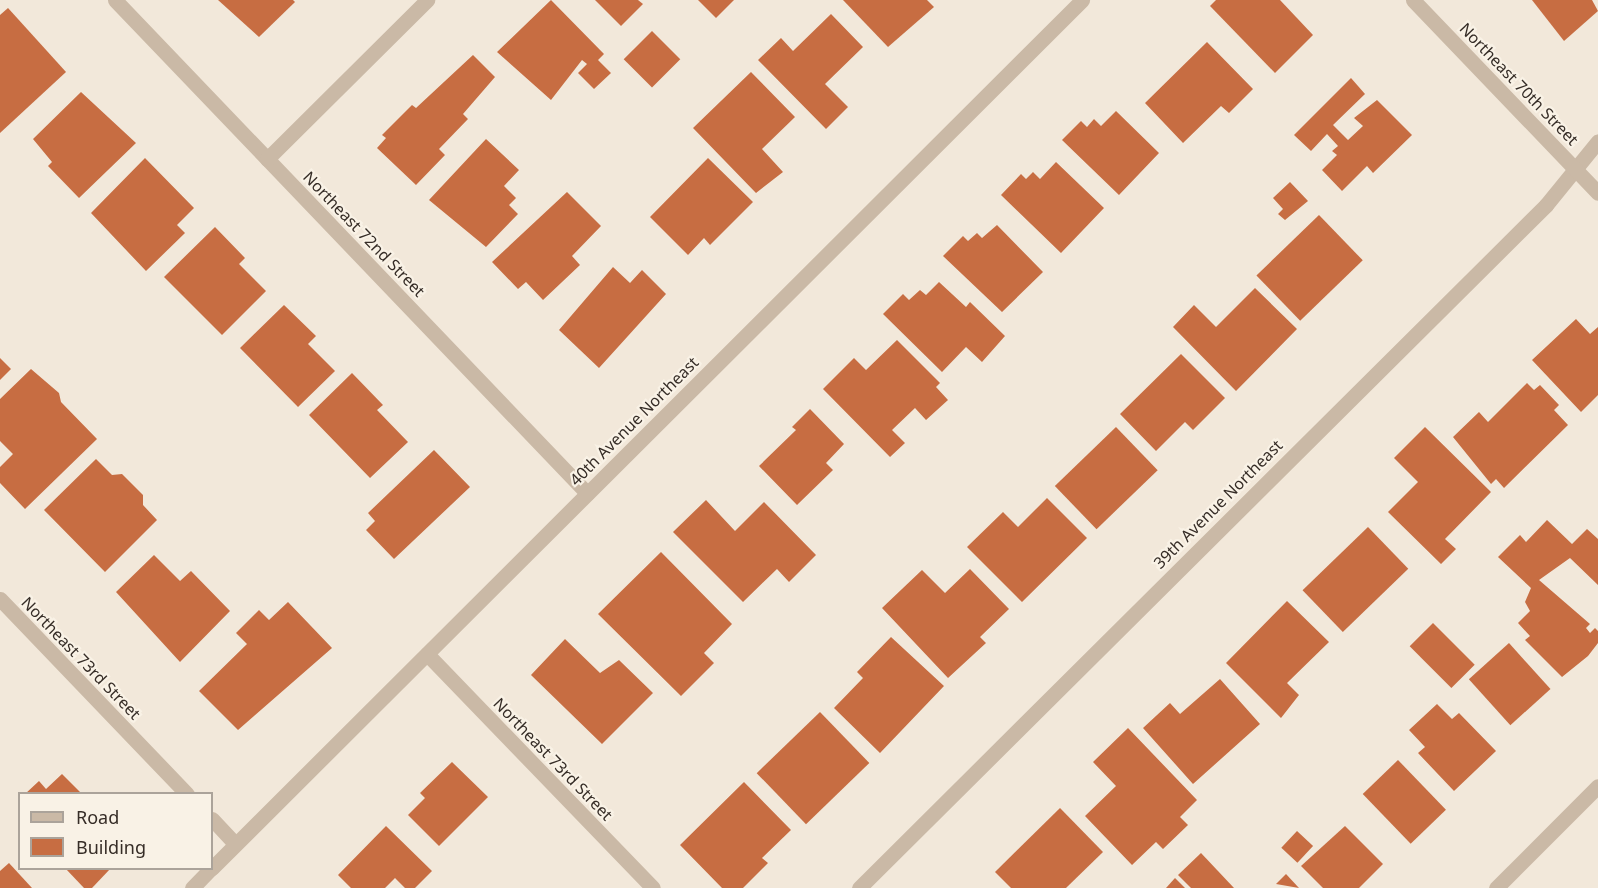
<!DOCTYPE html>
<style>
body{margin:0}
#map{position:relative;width:1598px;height:888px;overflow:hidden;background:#f2e8da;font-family:"Noto Sans",sans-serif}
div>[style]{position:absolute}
.building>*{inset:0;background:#c76d42;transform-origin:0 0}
.minor>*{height:15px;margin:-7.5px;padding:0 7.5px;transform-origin:7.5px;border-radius:7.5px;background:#cab9a6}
.tertiary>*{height:15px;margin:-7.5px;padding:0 7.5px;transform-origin:7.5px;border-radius:7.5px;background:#cab9a6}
span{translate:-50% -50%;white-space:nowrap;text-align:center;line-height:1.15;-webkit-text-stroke:4.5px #f9f2e6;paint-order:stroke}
.street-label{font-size:16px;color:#362d27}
.legend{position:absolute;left:18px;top:792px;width:195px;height:78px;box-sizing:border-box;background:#f9f2e6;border:2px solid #aba39a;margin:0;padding:8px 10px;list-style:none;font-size:18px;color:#362d27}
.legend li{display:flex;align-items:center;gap:12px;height:30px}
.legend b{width:30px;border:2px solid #aba39a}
</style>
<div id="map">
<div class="building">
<i style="clip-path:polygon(218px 0,293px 0,295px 2px,259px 37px)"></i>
<i style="clip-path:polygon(551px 0,604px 54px,598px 60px,611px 73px,594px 89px,578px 73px,587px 64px,582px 60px,551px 100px,497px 52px)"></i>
<i style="clip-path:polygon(595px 0,638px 0,643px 4px,621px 26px)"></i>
<i style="clip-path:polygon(698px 0,734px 0,716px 18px)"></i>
<i style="clip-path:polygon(843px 0,927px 0,934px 7px,888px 47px)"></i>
<i style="clip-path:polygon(1216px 0,1280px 0,1313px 35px,1275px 73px,1210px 6px)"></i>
<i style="clip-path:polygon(1532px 0,1592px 0,1598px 11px,1564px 41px)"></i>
<i style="clip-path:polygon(8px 8px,66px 72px,0 133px,0 15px)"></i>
<i style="clip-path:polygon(831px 14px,863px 47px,825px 84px,848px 107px,826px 129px,758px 60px,781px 38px,793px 51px)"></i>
<i style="left:652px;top:31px;width:40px;height:40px;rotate:45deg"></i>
<i style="clip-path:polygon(1207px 42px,1253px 89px,1229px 113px,1221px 106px,1183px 143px,1145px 103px)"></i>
<i style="clip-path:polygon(473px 55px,495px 77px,463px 114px,468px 119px,439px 149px,445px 155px,416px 185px,377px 148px,386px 138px,382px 135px,412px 105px,416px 108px)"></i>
<i style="clip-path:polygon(751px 72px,795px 117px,762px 149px,783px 172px,756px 193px,693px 128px)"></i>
<i style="clip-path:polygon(1351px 78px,1365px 94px,1333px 125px,1348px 140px,1363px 126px,1354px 118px,1377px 100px,1412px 135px,1373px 173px,1367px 166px,1342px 191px,1322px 170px,1337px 155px,1332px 151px,1338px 146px,1327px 134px,1311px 151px,1294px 135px)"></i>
<i style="clip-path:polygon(81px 92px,136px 143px,79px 198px,48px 166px,52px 162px,33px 139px)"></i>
<i style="clip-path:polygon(1116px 111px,1159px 153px,1119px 195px,1062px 140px,1081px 121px,1087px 127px,1094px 119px,1101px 126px)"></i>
<i style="clip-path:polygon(486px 139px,519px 170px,504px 186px,516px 198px,509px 205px,518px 214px,486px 247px,429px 200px)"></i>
<i style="clip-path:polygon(145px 158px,194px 208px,177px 225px,185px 233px,146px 271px,91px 213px)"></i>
<i style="clip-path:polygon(708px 158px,753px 202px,710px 245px,704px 238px,688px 255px,650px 217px)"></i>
<i style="clip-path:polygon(1056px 162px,1104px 208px,1061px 253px,1001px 195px,1021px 174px,1026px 179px,1033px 172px,1040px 179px)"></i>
<i style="clip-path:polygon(1290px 182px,1308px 201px,1285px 220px,1278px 214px,1283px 209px,1273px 198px)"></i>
<i style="clip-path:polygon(567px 192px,601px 226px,572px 256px,580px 265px,543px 300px,526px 282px,518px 289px,492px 262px)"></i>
<i style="left:1319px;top:215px;width:63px;height:87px;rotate:46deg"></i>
<i style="clip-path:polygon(997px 225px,1043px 272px,1002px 312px,943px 256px,963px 236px,968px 241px,977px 233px,982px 238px)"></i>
<i style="clip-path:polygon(215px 227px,245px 258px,239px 264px,266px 291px,222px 335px,164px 277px)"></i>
<i style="clip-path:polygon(613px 267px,630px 283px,642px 270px,666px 294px,599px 368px,559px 330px)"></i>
<i style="clip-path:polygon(939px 282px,966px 307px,970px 302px,1005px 336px,982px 362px,966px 347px,942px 372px,883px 314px,903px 294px,909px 300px,920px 290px,926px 295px)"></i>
<i style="clip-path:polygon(1255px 288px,1297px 329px,1236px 391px,1173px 327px,1194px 305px,1216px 327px)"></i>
<i style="clip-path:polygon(284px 305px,316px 336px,308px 344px,335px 371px,298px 407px,240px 348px)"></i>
<i style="clip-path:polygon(1576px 319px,1590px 334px,1598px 327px,1598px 395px,1581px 412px,1532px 360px)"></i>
<i style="clip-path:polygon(897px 340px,940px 383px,936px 387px,948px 400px,926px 420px,915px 408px,892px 430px,905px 443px,890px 457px,823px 389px,854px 358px,866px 370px)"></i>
<i style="clip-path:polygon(1181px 354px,1225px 398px,1193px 430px,1185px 422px,1156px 451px,1120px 414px)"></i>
<i style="clip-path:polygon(0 358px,11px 369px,0 380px)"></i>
<i style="clip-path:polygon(31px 369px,59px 393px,61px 402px,97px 439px,25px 509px,0 483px,0 467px,13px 454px,0 441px,0 399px)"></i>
<i style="clip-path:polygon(352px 373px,383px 405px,377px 410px,408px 442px,370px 478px,309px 415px)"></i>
<i style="clip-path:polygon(1527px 383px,1534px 390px,1540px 385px,1559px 405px,1554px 410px,1568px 425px,1504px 488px,1496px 479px,1491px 484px,1453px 437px,1479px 412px,1488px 422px)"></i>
<i style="clip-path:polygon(810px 409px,844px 444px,826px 463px,833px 470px,797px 505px,759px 466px,796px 430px,792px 427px)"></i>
<i style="left:1116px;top:427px;width:60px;height:85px;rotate:46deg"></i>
<i style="clip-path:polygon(1425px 427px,1491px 492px,1445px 539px,1456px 549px,1441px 564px,1388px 512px,1418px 482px,1394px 458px)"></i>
<i style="clip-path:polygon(434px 450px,470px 487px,394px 559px,366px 530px,375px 521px,368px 513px)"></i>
<i style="clip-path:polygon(96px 459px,112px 475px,122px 474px,143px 495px,143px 505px,157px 520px,105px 572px,44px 510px)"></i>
<i style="clip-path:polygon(1047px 498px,1087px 538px,1022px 602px,967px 547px,1003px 512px,1018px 527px)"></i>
<i style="clip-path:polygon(706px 500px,735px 531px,764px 502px,816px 555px,789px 582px,777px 569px,743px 602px,673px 532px)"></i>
<i style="clip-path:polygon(1547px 520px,1572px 544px,1587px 529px,1598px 539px,1598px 585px,1570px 558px,1539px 580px,1590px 624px,1586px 628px,1590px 633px,1595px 628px,1598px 631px,1598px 643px,1588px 656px,1562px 677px,1525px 640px,1530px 636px,1518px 623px,1530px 611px,1525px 602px,1531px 588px,1498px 557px,1520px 535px,1526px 542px)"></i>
<i style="left:1368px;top:527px;width:58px;height:91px;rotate:46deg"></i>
<i style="clip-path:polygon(661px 552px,732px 624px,704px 653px,714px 663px,681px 696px,598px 614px)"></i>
<i style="clip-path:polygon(154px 555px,180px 581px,191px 571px,230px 611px,180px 662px,116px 592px)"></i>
<i style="clip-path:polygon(970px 569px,1009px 609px,980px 637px,986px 643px,948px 678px,882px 608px,922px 570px,945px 593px)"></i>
<i style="clip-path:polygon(1287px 601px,1329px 642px,1287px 683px,1299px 695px,1281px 718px,1226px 663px)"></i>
<i style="clip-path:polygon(288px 602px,332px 648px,238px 730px,199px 691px,247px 644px,236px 633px,259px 610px,269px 620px)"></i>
<i style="left:1433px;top:623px;width:59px;height:33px;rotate:45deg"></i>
<i style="clip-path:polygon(891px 637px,944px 686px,880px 753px,834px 708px,863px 678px,857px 672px)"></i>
<i style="clip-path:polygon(565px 639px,600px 673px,619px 660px,653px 693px,602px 744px,531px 675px)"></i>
<i style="left:1509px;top:643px;width:62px;height:54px;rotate:48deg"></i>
<i style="clip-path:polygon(1220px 679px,1260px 724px,1193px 784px,1143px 728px,1170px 703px,1180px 714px)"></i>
<i style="clip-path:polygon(1437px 704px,1452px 719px,1459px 713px,1496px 751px,1454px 791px,1418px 753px,1425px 747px,1409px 730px)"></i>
<i style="left:820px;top:712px;width:71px;height:88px;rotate:46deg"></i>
<i style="clip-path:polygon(1128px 728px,1197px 800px,1180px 817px,1188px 825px,1163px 849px,1156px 842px,1132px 865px,1085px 816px,1116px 786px,1093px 762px)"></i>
<i style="left:1398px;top:760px;width:69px;height:49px;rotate:46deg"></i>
<i style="clip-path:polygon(452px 762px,488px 797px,439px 846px,408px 815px,425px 798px,420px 793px)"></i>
<i style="clip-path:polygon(62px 774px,82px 794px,25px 794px,39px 781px,46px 789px)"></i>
<i style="clip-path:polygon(744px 782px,791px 830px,762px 858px,768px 863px,743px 888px,722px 888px,680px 845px)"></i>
<i style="clip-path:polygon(1060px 808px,1103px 852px,1066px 888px,1011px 888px,995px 872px)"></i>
<i style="clip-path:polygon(386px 826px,432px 871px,415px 888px,405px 888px,395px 878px,385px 888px,351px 888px,338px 875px)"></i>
<i style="clip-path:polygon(1345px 826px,1383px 864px,1359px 888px,1323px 888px,1301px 866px)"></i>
<i style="left:1297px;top:831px;width:22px;height:23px;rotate:43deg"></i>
<i style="clip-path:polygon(1201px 853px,1234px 888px,1191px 888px,1178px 875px)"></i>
<i style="clip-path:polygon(9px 863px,32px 888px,0 888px,0 871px)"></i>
<i style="clip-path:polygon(65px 868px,111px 868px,92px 888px,84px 888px)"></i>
<i style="clip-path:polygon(1286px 874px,1299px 888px,1276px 884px)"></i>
<i style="clip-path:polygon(1175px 878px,1185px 888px,1166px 888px)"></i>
</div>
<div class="minor">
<i style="left:115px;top:0;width:683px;rotate:46.25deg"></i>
<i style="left:267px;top:159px;width:226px;rotate:-44.8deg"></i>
<i style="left:0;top:599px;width:270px;rotate:46.2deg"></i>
<i style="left:427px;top:654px;width:325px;rotate:46deg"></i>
<i style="left:212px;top:819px;width:34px;rotate:47deg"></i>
<i style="left:859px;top:888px;width:969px;rotate:-44.83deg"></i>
<i style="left:1546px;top:205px;width:82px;rotate:-50.9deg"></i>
<i style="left:1496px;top:888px;width:144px;rotate:-45deg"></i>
</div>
<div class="tertiary">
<i style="left:1413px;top:0;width:267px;rotate:46.2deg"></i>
<i style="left:212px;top:868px;width:1229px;rotate:-44.93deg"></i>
<i style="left:192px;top:888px;width:28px;rotate:-46deg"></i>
</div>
<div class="street-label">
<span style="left:1519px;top:84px;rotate:46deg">Northeast 70th Street</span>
<span style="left:364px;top:234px;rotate:46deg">Northeast 72nd Street</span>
<span style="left:634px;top:421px;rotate:-45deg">40th Avenue Northeast</span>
<span style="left:1218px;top:504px;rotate:-45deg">39th Avenue Northeast</span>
<span style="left:81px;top:658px;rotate:46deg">Northeast 73rd Street</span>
<span style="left:553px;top:759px;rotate:46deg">Northeast 73rd Street</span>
</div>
<ul class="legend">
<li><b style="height:8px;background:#cab9a6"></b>Road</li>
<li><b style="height:16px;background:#c76d42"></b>Building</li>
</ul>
</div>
